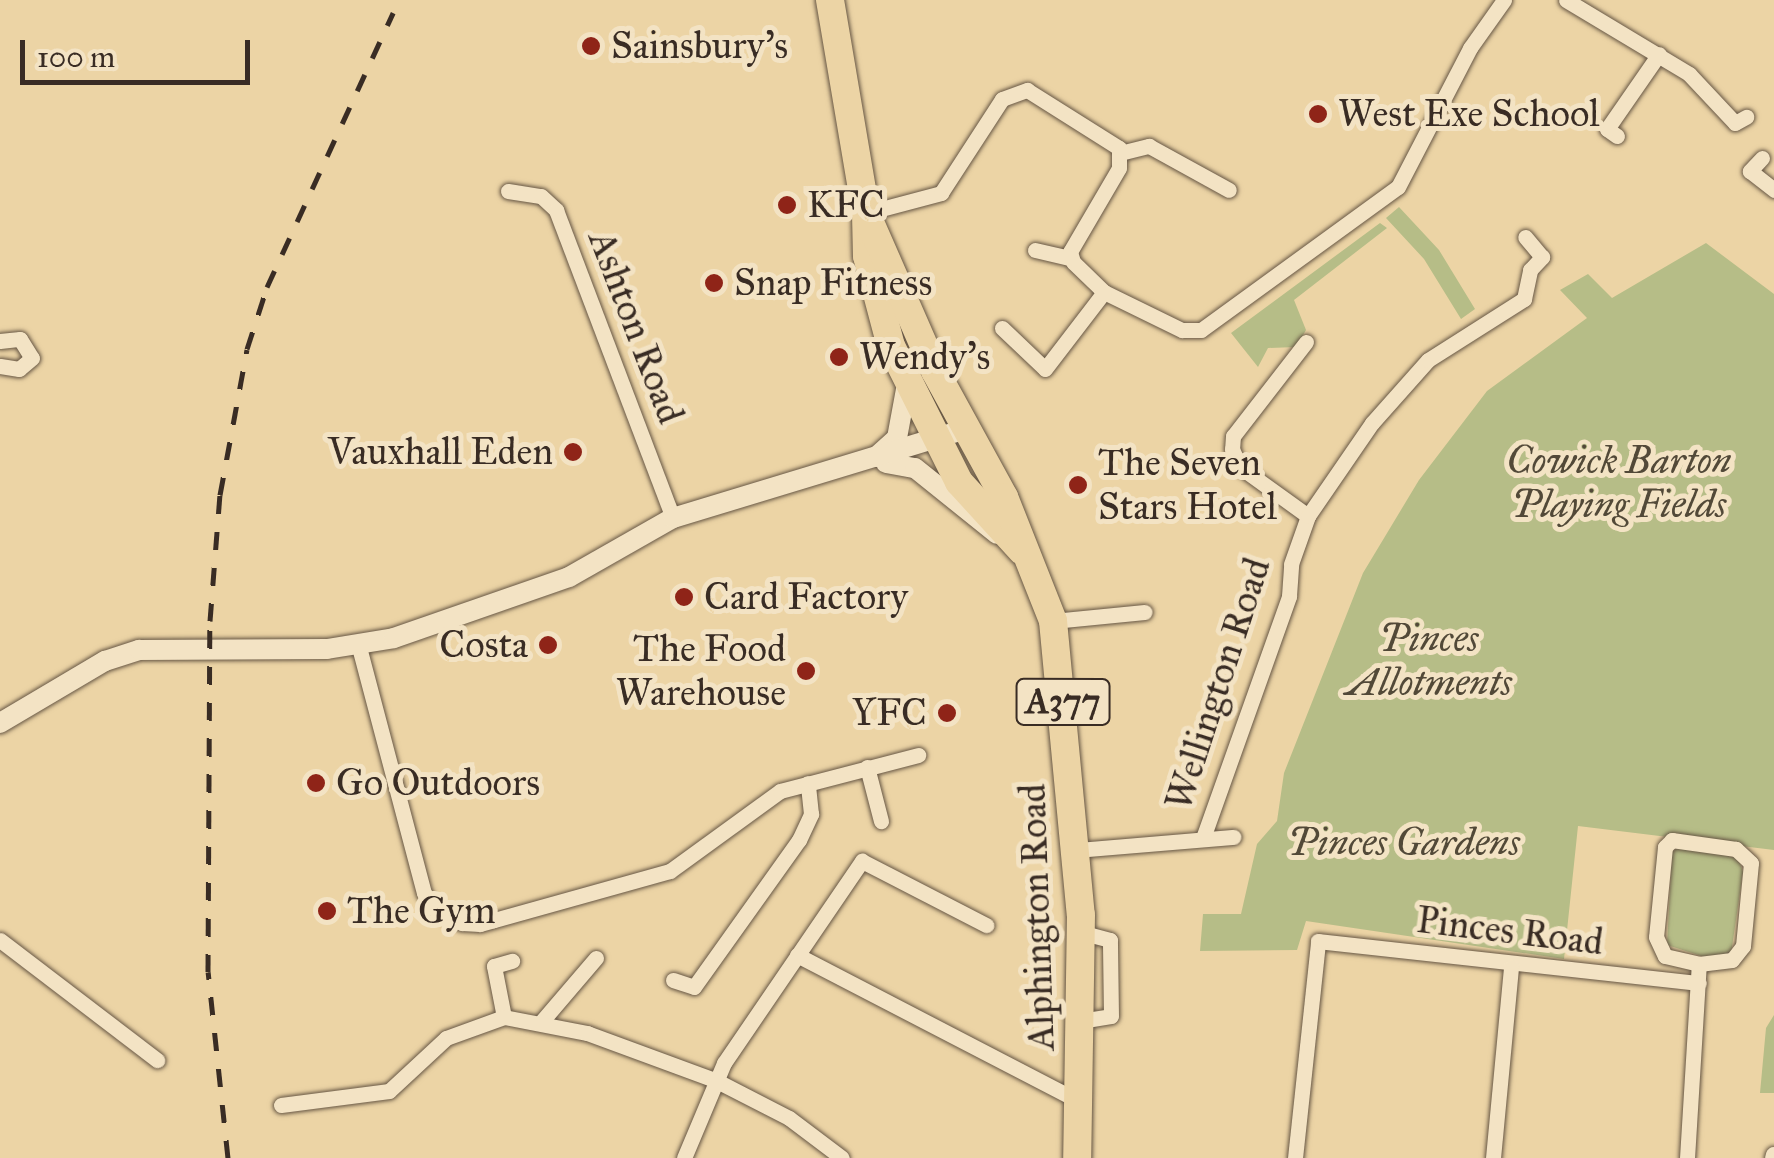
<!DOCTYPE html>
<style>
body{margin:0}
#map{position:relative;width:1774px;height:1158px;overflow:hidden;background:#ecd4a5;font-family:"IM FELL Great Primer",serif}
div>[style]{position:absolute}
.green>*{inset:0;background:#b6bd87}
.roads{filter:drop-shadow(0 0 2px #665644) drop-shadow(0 0 2px #665644)}
.street>*{height:15px;margin:-7.5px;padding:0 7.5px;transform-origin:7.5px;border-radius:7.5px;background:#f3e3c4}
.secondary>*{height:20px;margin:-10px;padding:0 10px;transform-origin:10px;border-radius:10px;background:#f3e3c4}
.highway>*{height:28px;margin:-14px;padding:0 14px;transform-origin:14px;border-radius:14px;background:#ecd4a5}
.rail>*{height:5px;margin-top:-2.5px;transform-origin:0;background:repeating-linear-gradient(90deg,#392c24 0 18px,transparent 0 36px)}
.dots>*{width:28px;height:28px;translate:-50% -50%;box-sizing:border-box;border:5px solid #f3e3c4;border-radius:50%}
span{translate:-50% -50%;white-space:nowrap;text-align:center;line-height:1.15;-webkit-text-stroke:10px #f3e3c4;paint-order:stroke}
.shield-label span{padding:2px 8px;background:#f3e3c4;border:2px solid;border-radius:8px;-webkit-text-stroke-width:0}
.shield-label{font-size:35px;color:#392c24;font-weight:700}
.poi-label{font-size:38px;color:#392c24}
.left{translate:0 -50%;text-align:left}
.right{translate:-100% -50%;text-align:right}
.street-label{font-size:38px;color:#392c24}
.park-label{font-size:38px;color:#524938;font-style:italic}
.scale{position:absolute;left:20px;top:40px;width:230px;height:45px;box-sizing:border-box;border:5px solid #392c24;border-top:0;padding-left:12px;font-size:30px;line-height:35px;white-space:nowrap;color:#392c24;-webkit-text-stroke:8px #f3e3c4;paint-order:stroke}
</style>
<div id="map">
<div class="green">
<i style="clip-path:polygon(1399px 207px,1439px 250px,1475px 309px,1461px 319px,1424px 259px,1386px 218px)"></i>
<i style="clip-path:polygon(1380px 223px,1387px 228px,1294px 300px,1306px 330px,1296px 347px,1268px 348px,1258px 367px,1231px 333px)"></i>
<i style="clip-path:polygon(1706px 243px,1774px 294px,1774px 850px,1578px 826px,1564px 959px,1306px 921px,1297px 950px,1200px 951px,1203px 914px,1241px 914px,1257px 844px,1277px 821px,1284px 773px,1363px 573px,1419px 480px,1487px 391px,1587px 318px,1560px 290px,1588px 274px,1612px 298px)"></i>
<i style="clip-path:polygon(1681px 846px,1738px 858px,1743px 872px,1731px 954px,1714px 960px,1667px 945px,1672px 852px)"></i>
<i style="clip-path:polygon(1774px 1015px,1774px 1093px,1760px 1093px,1766px 1028px)"></i>
</div>
<div class="roads">
<div class="street">
<i style="left:1566px;top:0;width:144px;rotate:31deg"></i>
<i style="left:1689px;top:74px;width:67px;rotate:46.8deg"></i>
<i style="left:1735px;top:123px;width:13px;rotate:-29deg"></i>
<i style="left:1617px;top:136px;width:12px;rotate:-145deg"></i>
<i style="left:1607px;top:129px;width:91px;rotate:-55.3deg"></i>
<i style="left:1120px;top:153px;width:30px;rotate:-14deg"></i>
<i style="left:1149px;top:146px;width:91px;rotate:28.8deg"></i>
<i style="left:1762px;top:158px;width:18px;rotate:133deg"></i>
<i style="left:1750px;top:171px;width:31px;rotate:38deg"></i>
<i style="left:508px;top:191px;width:33px;rotate:9deg"></i>
<i style="left:541px;top:196px;width:21px;rotate:43deg"></i>
<i style="left:556px;top:210px;width:329px;rotate:69.2deg"></i>
<i style="left:866px;top:213px;width:78px;rotate:-14.9deg"></i>
<i style="left:941px;top:193px;width:112px;rotate:-57deg"></i>
<i style="left:1002px;top:99px;width:27px;rotate:-20deg"></i>
<i style="left:1027px;top:90px;width:109px;rotate:32.2deg"></i>
<i style="left:1119px;top:148px;width:20px;rotate:90deg"></i>
<i style="left:1119px;top:168px;width:97px;rotate:120.3deg"></i>
<i style="left:1070px;top:252px;width:10px;rotate:73deg"></i>
<i style="left:1073px;top:262px;width:43px;rotate:44.1deg"></i>
<i style="left:1104px;top:292px;width:87px;rotate:26deg"></i>
<i style="left:1182px;top:330px;width:19px"></i>
<i style="left:1201px;top:330px;width:243px;rotate:-36deg"></i>
<i style="left:1398px;top:187px;width:157px;rotate:-62.6deg"></i>
<i style="left:1470px;top:48px;width:59px;rotate:-54.7deg"></i>
<i style="left:1035px;top:250px;width:36px;rotate:13deg"></i>
<i style="left:1002px;top:328px;width:59px;rotate:43.6deg"></i>
<i style="left:1045px;top:369px;width:97px;rotate:-52.5deg"></i>
<i style="left:0;top:341px;width:20px;rotate:-6deg"></i>
<i style="left:20px;top:339px;width:22px;rotate:58deg"></i>
<i style="left:32px;top:358px;width:17px;rotate:140deg"></i>
<i style="left:19px;top:369px;width:19px;rotate:-171deg"></i>
<i style="left:1306px;top:342px;width:119px;rotate:127.8deg"></i>
<i style="left:1233px;top:436px;width:13px;rotate:94deg"></i>
<i style="left:1232px;top:449px;width:20px;rotate:66deg"></i>
<i style="left:1240px;top:467px;width:84px;rotate:35.8deg"></i>
<i style="left:1053px;top:621px;width:92px;rotate:-5.6deg"></i>
<i style="left:359px;top:647px;width:254px;rotate:75.2deg"></i>
<i style="left:424px;top:893px;width:22px;rotate:56deg"></i>
<i style="left:436px;top:911px;width:29px;rotate:25deg"></i>
<i style="left:462px;top:923px;width:18px;rotate:3deg"></i>
<i style="left:480px;top:924px;width:197px;rotate:-15.6deg"></i>
<i style="left:670px;top:871px;width:136px;rotate:-36deg"></i>
<i style="left:780px;top:791px;width:143px;rotate:-14.6deg"></i>
<i style="left:867px;top:767px;width:56px;rotate:75.5deg"></i>
<i style="left:1203px;top:838px;width:257px;rotate:-70.4deg"></i>
<i style="left:1289px;top:596px;width:32px;rotate:-86deg"></i>
<i style="left:1291px;top:564px;width:51px;rotate:-70.5deg"></i>
<i style="left:1308px;top:516px;width:113px;rotate:-55.5deg"></i>
<i style="left:1372px;top:423px;width:84px;rotate:-48.4deg"></i>
<i style="left:1428px;top:360px;width:114px;rotate:-32.4deg"></i>
<i style="left:1524px;top:299px;width:30px;rotate:-78deg"></i>
<i style="left:1530px;top:270px;width:18px;rotate:-47deg"></i>
<i style="left:1542px;top:257px;width:26px;rotate:-130deg"></i>
<i style="left:1077px;top:850px;width:157px;rotate:-4.8deg"></i>
<i style="left:0;top:940px;width:198px;rotate:37.4deg"></i>
<i style="left:797px;top:955px;width:318px;rotate:27.4deg"></i>
<i style="left:673px;top:980px;width:22px;rotate:18deg"></i>
<i style="left:694px;top:987px;width:181px;rotate:-54.5deg"></i>
<i style="left:799px;top:840px;width:29px;rotate:-65deg"></i>
<i style="left:811px;top:814px;width:31px;rotate:-96deg"></i>
<i style="left:504px;top:1017px;width:52px;rotate:-101.1deg"></i>
<i style="left:494px;top:966px;width:19px;rotate:-16deg"></i>
<i style="left:542px;top:1021px;width:83px;rotate:-49.4deg"></i>
<i style="left:1080px;top:1021px;width:31px;rotate:-9deg"></i>
<i style="left:1111px;top:1016px;width:76px;rotate:-90.8deg"></i>
<i style="left:1110px;top:940px;width:30px;rotate:-165deg"></i>
<i style="left:281px;top:1105px;width:109px;rotate:-7.4deg"></i>
<i style="left:389px;top:1091px;width:78px;rotate:-42.9deg"></i>
<i style="left:446px;top:1038px;width:62px;rotate:-19.9deg"></i>
<i style="left:504px;top:1017px;width:85px;rotate:10.9deg"></i>
<i style="left:587px;top:1033px;width:136px;rotate:20.2deg"></i>
<i style="left:715px;top:1080px;width:83px;rotate:27.2deg"></i>
<i style="left:789px;top:1118px;width:66px;rotate:37deg"></i>
<i style="left:684px;top:1158px;width:103px;rotate:-67.2deg"></i>
<i style="left:724px;top:1063px;width:245px;rotate:-55.7deg"></i>
<i style="left:862px;top:861px;width:140px;rotate:27.3deg"></i>
<i style="left:1295px;top:1158px;width:218px;rotate:-83.9deg"></i>
<i style="left:1318px;top:941px;width:383px;rotate:6.3deg"></i>
<i style="left:1493px;top:1158px;width:192px;rotate:-84.6deg"></i>
<i style="left:1687px;top:1158px;width:194px;rotate:-86.5deg"></i>
<i style="left:1699px;top:964px;width:33px;rotate:-7deg"></i>
<i style="left:1732px;top:960px;width:18px;rotate:-52deg"></i>
<i style="left:1743px;top:946px;width:83px;rotate:-84.5deg"></i>
<i style="left:1751px;top:863px;width:21px;rotate:-137deg"></i>
<i style="left:1736px;top:849px;width:65px;rotate:-172deg"></i>
<i style="left:1672px;top:840px;width:10px;rotate:135deg"></i>
<i style="left:1665px;top:847px;width:90px;rotate:95.7deg"></i>
<i style="left:1656px;top:937px;width:21px;rotate:65deg"></i>
<i style="left:1665px;top:956px;width:35px;rotate:13deg"></i>
<i style="left:1772px;top:1158px;width:4px;rotate:-76deg"></i>
</div>
<div class="secondary">
<i style="left:876px;top:457px;width:28px;rotate:-42deg"></i>
<i style="left:897px;top:438px;width:55px;rotate:-79.5deg"></i>
<i style="left:886px;top:463px;width:29px;rotate:10deg"></i>
<i style="left:915px;top:468px;width:105px;rotate:38.8deg"></i>
<i style="left:0;top:723px;width:122px;rotate:-30.6deg"></i>
<i style="left:105px;top:661px;width:36px;rotate:-18deg"></i>
<i style="left:139px;top:650px;width:188px;rotate:-0.3deg"></i>
<i style="left:327px;top:649px;width:68px;rotate:-9.3deg"></i>
<i style="left:394px;top:638px;width:185px;rotate:-19.2deg"></i>
<i style="left:569px;top:577px;width:120px;rotate:-29.6deg"></i>
<i style="left:673px;top:518px;width:306px;rotate:-16.9deg"></i>
</div>
<div class="highway">
<i style="left:830px;top:0;width:216px;rotate:80.4deg"></i>
<i style="left:866px;top:213px;width:43px;rotate:88.7deg"></i>
<i style="left:867px;top:256px;width:93px;rotate:75.1deg"></i>
<i style="left:891px;top:346px;width:152px;rotate:63.4deg"></i>
<i style="left:959px;top:482px;width:93px;rotate:47.6deg"></i>
<i style="left:866px;top:213px;width:172px;rotate:66.4deg"></i>
<i style="left:935px;top:371px;width:144px;rotate:61.3deg"></i>
<i style="left:1004px;top:497px;width:133px;rotate:68.4deg"></i>
<i style="left:1053px;top:621px;width:295px;rotate:84.6deg"></i>
<i style="left:1081px;top:915px;width:243px;rotate:90.9deg"></i>
</div>
</div>
<div class="rail">
<i style="left:228px;top:1158px;width:187px;rotate:-96.1deg"></i>
<i style="left:208px;top:972px;width:351px;rotate:-89.7deg"></i>
<i style="left:210px;top:621px;width:126px;rotate:-85.5deg"></i>
<i style="left:220px;top:495px;width:148px;rotate:-79.5deg"></i>
<i style="left:247px;top:349px;width:65px;rotate:-72.1deg"></i>
<i style="left:267px;top:287px;width:302px;rotate:-65.3deg"></i>
</div>
<div class="dots">
<i style="left:591px;top:46px;background:#8f2418"></i>
<i style="left:1318px;top:114px;background:#8f2418"></i>
<i style="left:787px;top:205px;background:#8f2418"></i>
<i style="left:714px;top:283px;background:#8f2418"></i>
<i style="left:839px;top:357px;background:#8f2418"></i>
<i style="left:573px;top:452px;background:#8f2418"></i>
<i style="left:1078px;top:485px;background:#8f2418"></i>
<i style="left:684px;top:597px;background:#8f2418"></i>
<i style="left:548px;top:645px;background:#8f2418"></i>
<i style="left:806px;top:671px;background:#8f2418"></i>
<i style="left:947px;top:713px;background:#8f2418"></i>
<i style="left:316px;top:783px;background:#8f2418"></i>
<i style="left:327px;top:911px;background:#8f2418"></i>
</div>
<div class="shield-label">
<span style="left:1063px;top:702px">A377</span>
</div>
<div class="poi-label">
<span class="left" style="left:611px;top:46px">Sainsbury's</span>
<span class="left" style="left:1338px;top:114px">West Exe School</span>
<span class="left" style="left:807px;top:205px">KFC</span>
<span class="left" style="left:734px;top:283px">Snap Fitness</span>
<span class="left" style="left:859px;top:357px">Wendy's</span>
<span class="right" style="left:553px;top:452px">Vauxhall Eden</span>
<span class="left" style="left:1098px;top:485px">The Seven<br>Stars Hotel</span>
<span class="left" style="left:704px;top:597px">Card Factory</span>
<span class="right" style="left:528px;top:645px">Costa</span>
<span class="right" style="left:786px;top:671px">The Food<br>Warehouse</span>
<span class="right" style="left:927px;top:713px">YFC</span>
<span class="left" style="left:336px;top:783px">Go Outdoors</span>
<span class="left" style="left:347px;top:911px">The Gym</span>
</div>
<div class="street-label">
<span style="left:636px;top:327px;rotate:69deg">Ashton Road</span>
<span style="left:1218px;top:684px;rotate:-72deg">Wellington Road</span>
<span style="left:1037px;top:917px;rotate:-92deg">Alphington Road</span>
<span style="left:1510px;top:931px;rotate:7deg">Pinces Road</span>
</div>
<div class="park-label">
<span style="left:1619px;top:483px">Cowick Barton<br>Playing Fields</span>
<span style="left:1429px;top:661px">Pinces<br>Allotments</span>
<span style="left:1404px;top:843px">Pinces Gardens</span>
</div>
<div class="scale">100 m</div>
</div>
